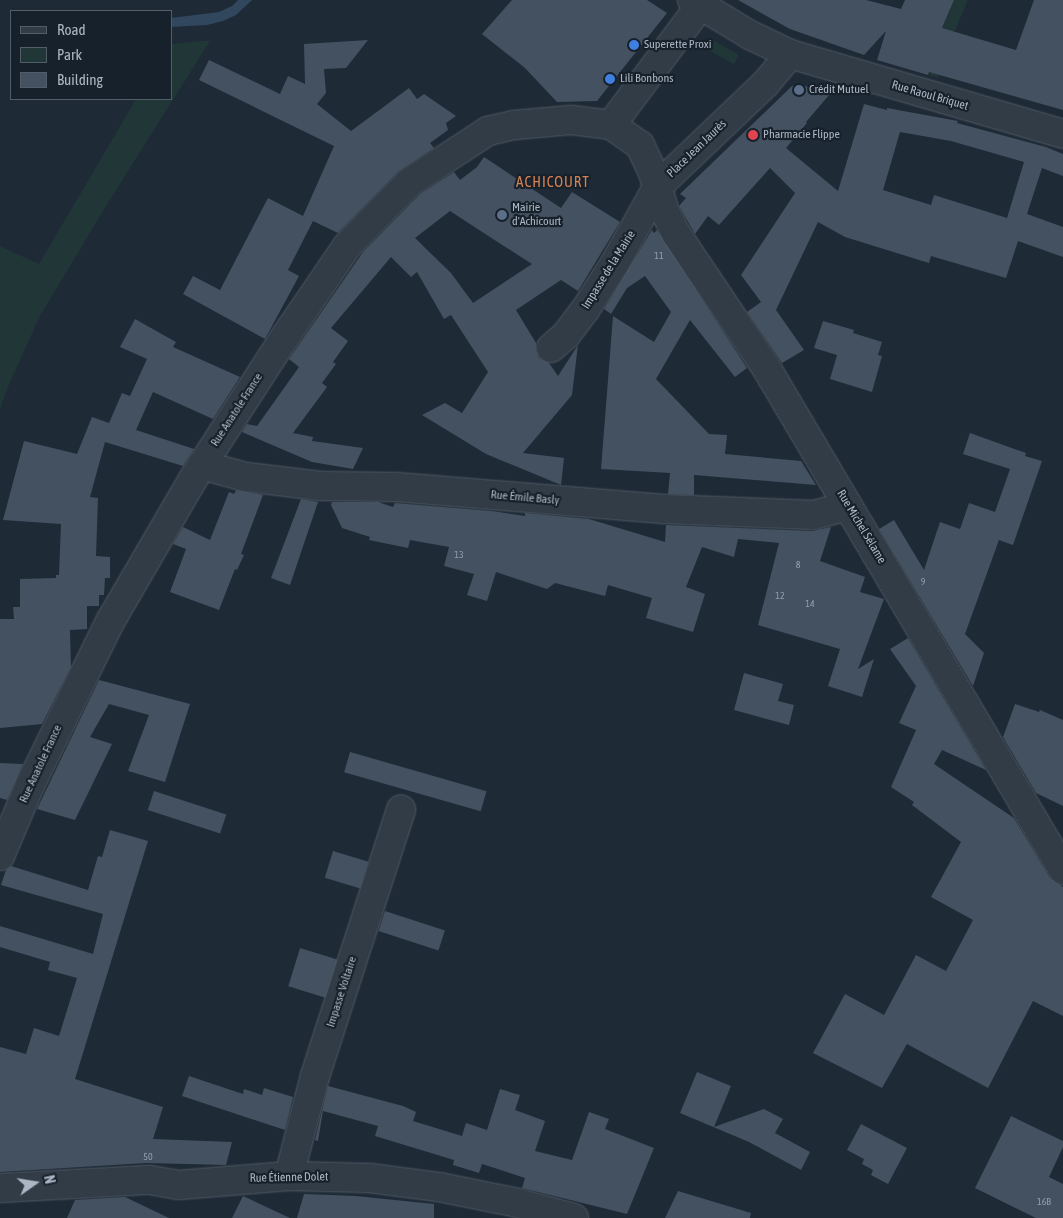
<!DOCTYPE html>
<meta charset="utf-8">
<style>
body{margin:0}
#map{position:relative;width:1063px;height:1218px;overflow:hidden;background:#1e2a36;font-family:"Asap Condensed",sans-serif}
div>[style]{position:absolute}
.green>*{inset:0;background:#203637;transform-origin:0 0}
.water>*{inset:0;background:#30475e}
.building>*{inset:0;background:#445160;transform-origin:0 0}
.roads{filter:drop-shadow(0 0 1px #4f5a65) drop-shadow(0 0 1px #4f5a65)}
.minor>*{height:28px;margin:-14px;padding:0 14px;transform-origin:14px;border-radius:14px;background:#323c47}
.dots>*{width:14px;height:14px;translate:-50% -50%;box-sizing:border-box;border:2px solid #17212b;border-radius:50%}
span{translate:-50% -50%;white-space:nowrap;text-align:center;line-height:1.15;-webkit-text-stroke:4.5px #17212b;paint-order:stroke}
.number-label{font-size:10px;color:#919eab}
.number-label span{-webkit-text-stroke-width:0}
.poi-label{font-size:12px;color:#abb7c4}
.left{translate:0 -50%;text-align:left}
.street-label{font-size:12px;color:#abb7c4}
.quarter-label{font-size:15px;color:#d68354;letter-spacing:1px}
.legend{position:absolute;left:10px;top:10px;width:162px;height:90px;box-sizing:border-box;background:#17212b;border:1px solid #525d68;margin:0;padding:6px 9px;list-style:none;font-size:15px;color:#abb7c4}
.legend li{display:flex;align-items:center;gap:10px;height:25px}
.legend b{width:25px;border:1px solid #525d68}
.north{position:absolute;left:10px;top:1158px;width:50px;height:50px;-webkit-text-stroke:4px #17212b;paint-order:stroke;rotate:77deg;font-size:14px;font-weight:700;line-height:20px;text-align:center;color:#abb7c4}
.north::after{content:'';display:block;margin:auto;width:18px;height:22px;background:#abb7c4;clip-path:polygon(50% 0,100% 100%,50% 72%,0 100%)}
</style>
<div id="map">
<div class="green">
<i style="clip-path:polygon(954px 0,968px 0,942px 61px,938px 78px,929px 75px,947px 31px,942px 29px)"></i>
<i style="clip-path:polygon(200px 41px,210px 41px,103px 211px,40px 316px,10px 382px,0 409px,0 246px,39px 264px,136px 99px,171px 99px,171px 44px)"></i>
<i style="left:715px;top:41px;width:28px;height:11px;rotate:30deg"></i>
</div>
<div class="water">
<i style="clip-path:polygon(238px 0,252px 0,236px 15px,223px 21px,207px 25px,171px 27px,171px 18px,219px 12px,232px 6px)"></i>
</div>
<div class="building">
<i style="clip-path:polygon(512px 0,647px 0,667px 13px,597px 101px,557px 102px,525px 68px,482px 34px)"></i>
<i style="clip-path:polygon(738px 0,866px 0,901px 9px,905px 0,954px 0,942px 28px,1016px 50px,1034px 0,1063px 0,1063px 110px,929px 72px,928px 75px,877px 60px,886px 31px,864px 55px,790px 29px)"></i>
<i style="clip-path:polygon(368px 40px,346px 68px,324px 69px,326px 93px,317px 104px,351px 131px,409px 88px,417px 99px,424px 94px,456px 116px,446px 123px,448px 130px,430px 143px,434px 148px,399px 171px,338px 233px,313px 221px,288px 270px,299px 276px,265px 339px,183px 294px,193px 276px,220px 290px,268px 198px,303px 216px,334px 146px,199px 80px,209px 60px,280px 94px,288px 76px,305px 84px,304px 44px)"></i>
<i style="clip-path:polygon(evenodd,799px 84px,830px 94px,806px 122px,807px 123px,786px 148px,838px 191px,864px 104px,887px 110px,887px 108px,958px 121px,957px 123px,1046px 147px,1063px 154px,1063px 176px,1042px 168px,1027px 214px,1063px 227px,1063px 257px,1018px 241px,1006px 278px,931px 256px,929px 263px,845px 237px,818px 222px,776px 310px,804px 350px,782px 363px,747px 312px,761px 302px,741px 275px,795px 193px,770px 168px,719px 225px,708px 216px,695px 234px,679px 206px,686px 198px,680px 194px,792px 86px,799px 84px,900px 132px,951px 141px,1024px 162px,1007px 218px,934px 195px,931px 205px,883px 190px,900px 132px)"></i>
<i style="clip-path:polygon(evenodd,484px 157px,561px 208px,572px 192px,620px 222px,578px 291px,561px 280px,516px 310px,536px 343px,536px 350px,539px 358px,549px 363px,558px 376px,578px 345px,572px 395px,523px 453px,564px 458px,561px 485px,486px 454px,422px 415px,445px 403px,462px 413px,488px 372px,451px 315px,444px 319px,417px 272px,411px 277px,391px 257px,331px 328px,348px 341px,333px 362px,336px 364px,322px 383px,327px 387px,293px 433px,313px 437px,312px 441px,363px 448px,353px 469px,312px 462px,242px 432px,247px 424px,257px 426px,299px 367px,289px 359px,363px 252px,420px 194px,454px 172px,460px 180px,477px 167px,484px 157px,450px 211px,493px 239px,532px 264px,473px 303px,451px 273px,415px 238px,450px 211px)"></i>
<i style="clip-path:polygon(652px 230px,654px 233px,657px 230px,747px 368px,735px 377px,690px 320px,656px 379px,709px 434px,727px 435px,725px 454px,801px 461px,816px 485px,694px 475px,694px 495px,668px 494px,670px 473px,601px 469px,613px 316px,654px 342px,671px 312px,645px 276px,627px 288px,611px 314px,604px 309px)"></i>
<i style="clip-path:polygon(135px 319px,176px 342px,173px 347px,240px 377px,213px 419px,153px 392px,136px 430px,194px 449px,183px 466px,105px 442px,90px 497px,98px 498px,96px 556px,110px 557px,110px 578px,105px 578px,104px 595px,99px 595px,99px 606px,87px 606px,87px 629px,70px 630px,71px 667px,42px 724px,0 728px,0 619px,14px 619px,13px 607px,20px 607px,20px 579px,56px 578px,56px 575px,59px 575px,61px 524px,3px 520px,24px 441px,77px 454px,92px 417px,109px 423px,122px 393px,130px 396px,147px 359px,120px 347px)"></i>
<i style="clip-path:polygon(823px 321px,854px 330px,853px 333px,882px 342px,878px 355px,882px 356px,872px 392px,830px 379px,837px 355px,814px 348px)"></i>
<i style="clip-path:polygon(970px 433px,1026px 453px,1025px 456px,1042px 461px,1013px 545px,999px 540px,965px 634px,984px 653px,973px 686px,879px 529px,894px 520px,924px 570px,940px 522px,960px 529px,969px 503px,995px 512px,1010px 469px,963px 454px)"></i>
<i style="clip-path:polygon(236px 490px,263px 495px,241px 554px,244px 555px,237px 570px,235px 569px,219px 610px,170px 592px,186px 549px,173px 544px,183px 527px,210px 540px,229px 492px,234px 494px)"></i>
<i style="clip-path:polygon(301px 499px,318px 502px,290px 585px,271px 578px)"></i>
<i style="clip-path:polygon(332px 502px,378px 502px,393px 507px,395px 503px,492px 511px,525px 516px,525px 513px,589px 519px,665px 542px,666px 525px,813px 531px,831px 527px,820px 561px,865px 577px,860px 592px,884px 599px,858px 669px,874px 659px,862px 697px,828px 686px,840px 649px,758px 625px,779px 543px,738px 539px,734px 557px,702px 547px,686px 587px,705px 594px,693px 632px,646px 618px,652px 598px,608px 585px,605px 596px,555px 583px,547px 589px,496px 572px,487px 601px,467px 595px,474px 574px,444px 566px,449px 547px,410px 540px,408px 548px,369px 540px,370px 537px,342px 528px,331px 505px)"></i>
<i style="clip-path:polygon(908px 638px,986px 770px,942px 750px,934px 764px,1014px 818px,1050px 878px,1063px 887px,1063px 1016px,1033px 1001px,988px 1088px,907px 1044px,882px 1088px,813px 1053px,845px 994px,884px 1015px,916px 955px,946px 971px,973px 920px,931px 897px,961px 842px,912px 805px,914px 802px,891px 787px,916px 730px,899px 723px,916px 686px,890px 649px)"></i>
<i style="clip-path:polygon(744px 673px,783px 684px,778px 701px,794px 705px,789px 725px,734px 710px)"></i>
<i style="clip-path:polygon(99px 680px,190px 704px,165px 782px,128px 771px,149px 715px,109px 704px,90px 737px,112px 744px,75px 820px,37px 809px)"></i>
<i style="clip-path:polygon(1015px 704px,1039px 712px,1040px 710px,1063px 720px,1063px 806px,1036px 793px,1003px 737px)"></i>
<i style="left:350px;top:752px;width:142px;height:21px;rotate:16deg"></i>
<i style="clip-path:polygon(0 763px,23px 764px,7px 800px,0 798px)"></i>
<i style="left:154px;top:791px;width:76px;height:20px;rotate:18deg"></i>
<i style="clip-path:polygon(110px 830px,148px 841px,75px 1079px,163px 1107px,153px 1139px,232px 1142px,226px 1165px,146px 1163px,0 1172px,0 1047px,26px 1054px,34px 1028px,59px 1036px,77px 978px,48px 970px,50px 962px,0 947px,0 926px,93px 954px,103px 914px,1px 885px,6px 870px,11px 866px,88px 890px,98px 856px,102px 857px)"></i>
<i style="left:333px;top:851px;width:37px;height:28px;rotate:17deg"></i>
<i style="left:385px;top:911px;width:63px;height:21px;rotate:18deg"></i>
<i style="left:300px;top:948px;width:39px;height:40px;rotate:17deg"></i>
<i style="clip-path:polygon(697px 1072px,731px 1086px,714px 1127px,764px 1109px,783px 1119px,775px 1133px,810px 1152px,801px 1170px,749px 1142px,680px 1113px)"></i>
<i style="clip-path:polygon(189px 1076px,243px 1094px,244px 1089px,262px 1095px,264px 1088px,293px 1097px,285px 1130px,182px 1096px)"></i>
<i style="clip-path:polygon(328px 1086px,403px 1106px,416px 1112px,413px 1121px,462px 1136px,466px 1123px,487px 1130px,500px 1089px,520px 1095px,515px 1110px,545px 1121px,535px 1151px,572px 1160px,589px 1112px,609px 1119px,605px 1129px,654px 1148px,627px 1214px,522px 1188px,525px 1178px,482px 1164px,479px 1173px,453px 1165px,454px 1160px,375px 1136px,378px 1126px,323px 1111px,318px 1141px,315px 1140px)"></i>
<i style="clip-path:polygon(1011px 1116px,1063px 1141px,1063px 1147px,1049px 1177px,1063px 1184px,1063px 1218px,1036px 1218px,975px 1188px)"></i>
<i style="clip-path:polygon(861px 1124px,907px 1148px,888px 1184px,871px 1175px,873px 1170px,862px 1164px,864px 1159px,847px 1150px)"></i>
<i style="clip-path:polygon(678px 1191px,751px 1213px,750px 1218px,665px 1218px)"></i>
<i style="clip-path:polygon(304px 1194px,356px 1196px,434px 1204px,434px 1218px,297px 1218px)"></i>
<i style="clip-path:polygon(243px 1196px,290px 1218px,232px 1218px)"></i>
<i style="clip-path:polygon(125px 1197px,169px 1218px,67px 1218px,75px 1200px)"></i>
</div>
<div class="roads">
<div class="minor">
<i style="left:692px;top:0;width:68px;rotate:31.1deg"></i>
<i style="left:750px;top:35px;width:44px;rotate:25.4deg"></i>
<i style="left:790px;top:54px;width:284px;rotate:16.3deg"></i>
<i style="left:611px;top:125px;width:149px;rotate:-53.2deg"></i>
<i style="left:551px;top:348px;width:20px;rotate:-41deg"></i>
<i style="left:566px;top:335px;width:31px;rotate:-53deg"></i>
<i style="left:585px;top:310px;width:56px;rotate:-57.4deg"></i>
<i style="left:615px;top:263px;width:88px;rotate:-60.8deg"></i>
<i style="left:658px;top:186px;width:149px;rotate:-43.6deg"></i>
<i style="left:766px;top:83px;width:38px;rotate:-50deg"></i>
<i style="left:202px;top:465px;width:46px;rotate:15.3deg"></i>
<i style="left:246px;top:477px;width:75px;rotate:6.9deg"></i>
<i style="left:320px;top:486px;width:76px;rotate:0.8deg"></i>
<i style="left:396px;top:487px;width:269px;rotate:4.7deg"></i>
<i style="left:664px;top:509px;width:150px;rotate:2.3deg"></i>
<i style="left:814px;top:515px;width:35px;rotate:-15deg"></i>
<i style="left:0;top:856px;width:77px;rotate:-67.1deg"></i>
<i style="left:30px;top:785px;width:184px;rotate:-63.9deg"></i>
<i style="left:111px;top:620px;width:163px;rotate:-59.8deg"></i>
<i style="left:193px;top:479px;width:169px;rotate:-57.1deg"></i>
<i style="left:285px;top:337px;width:110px;rotate:-55.7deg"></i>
<i style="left:347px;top:246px;width:90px;rotate:-45.5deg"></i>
<i style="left:410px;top:182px;width:93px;rotate:-33.2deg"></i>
<i style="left:488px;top:131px;width:28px;rotate:-13deg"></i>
<i style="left:515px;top:125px;width:56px;rotate:-5.1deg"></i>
<i style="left:571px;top:120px;width:40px;rotate:7.1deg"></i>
<i style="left:611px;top:125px;width:35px;rotate:35deg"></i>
<i style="left:640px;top:145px;width:31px;rotate:65deg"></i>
<i style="left:653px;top:173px;width:39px;rotate:73deg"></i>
<i style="left:664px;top:210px;width:28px;rotate:63deg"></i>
<i style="left:677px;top:235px;width:161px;rotate:56.1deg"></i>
<i style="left:767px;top:369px;width:582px;rotate:59.42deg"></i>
<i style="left:289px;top:1176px;width:103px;rotate:-75.4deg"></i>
<i style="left:315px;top:1076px;width:280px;rotate:-72.1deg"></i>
<i style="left:0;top:1188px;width:150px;rotate:-3.1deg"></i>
<i style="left:150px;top:1180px;width:29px;rotate:10deg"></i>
<i style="left:179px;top:1185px;width:110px;rotate:-4.7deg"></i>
<i style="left:289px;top:1176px;width:81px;rotate:1.4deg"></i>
<i style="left:370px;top:1178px;width:70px;rotate:7.4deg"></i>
<i style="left:439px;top:1187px;width:81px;rotate:11.4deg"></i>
<i style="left:518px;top:1203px;width:58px;rotate:15deg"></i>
</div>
</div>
<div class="dots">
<i style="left:634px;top:45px;background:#3f7fe0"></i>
<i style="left:610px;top:79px;background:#3f7fe0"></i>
<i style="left:799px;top:90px;background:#5c6f8a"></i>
<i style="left:753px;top:135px;background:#e0444e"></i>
<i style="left:502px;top:215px;background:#5c6f8a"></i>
</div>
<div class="number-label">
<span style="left:659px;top:256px">11</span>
<span style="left:459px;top:555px">13</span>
<span style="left:798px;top:565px">8</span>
<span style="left:923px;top:582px">9</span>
<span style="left:780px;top:596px">12</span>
<span style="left:810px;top:604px">14</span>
<span style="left:148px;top:1157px">50</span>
<span style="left:1044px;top:1202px">16B</span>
</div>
<div class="poi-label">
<span class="left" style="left:644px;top:45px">Superette Proxi</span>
<span class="left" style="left:620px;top:79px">Lili Bonbons</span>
<span class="left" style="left:809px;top:90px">Crédit Mutuel</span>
<span class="left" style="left:763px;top:135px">Pharmacie Flippe</span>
<span class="left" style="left:512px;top:215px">Mairie<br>d'Achicourt</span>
</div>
<div class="street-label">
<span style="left:930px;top:96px;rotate:16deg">Rue Raoul Briquet</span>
<span style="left:697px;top:149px;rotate:-44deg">Place Jean Jaurès</span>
<span style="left:609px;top:270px;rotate:-58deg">Impasse de la Mairie</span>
<span style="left:237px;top:410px;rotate:-57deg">Rue Anatole France</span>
<span style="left:525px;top:498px;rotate:5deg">Rue Émile Basly</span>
<span style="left:861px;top:527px;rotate:59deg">Rue Michel Sélame</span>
<span style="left:41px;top:764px;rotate:-65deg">Rue Anatole France</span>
<span style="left:342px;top:992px;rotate:-72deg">Impasse Voltaire</span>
<span style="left:289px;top:1178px;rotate:-1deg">Rue Étienne Dolet</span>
</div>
<div class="quarter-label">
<span style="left:553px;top:182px">ACHICOURT</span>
</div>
<ul class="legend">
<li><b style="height:6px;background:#323c47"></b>Road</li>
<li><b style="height:14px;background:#203637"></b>Park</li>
<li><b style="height:14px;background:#445160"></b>Building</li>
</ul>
<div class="north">N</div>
</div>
